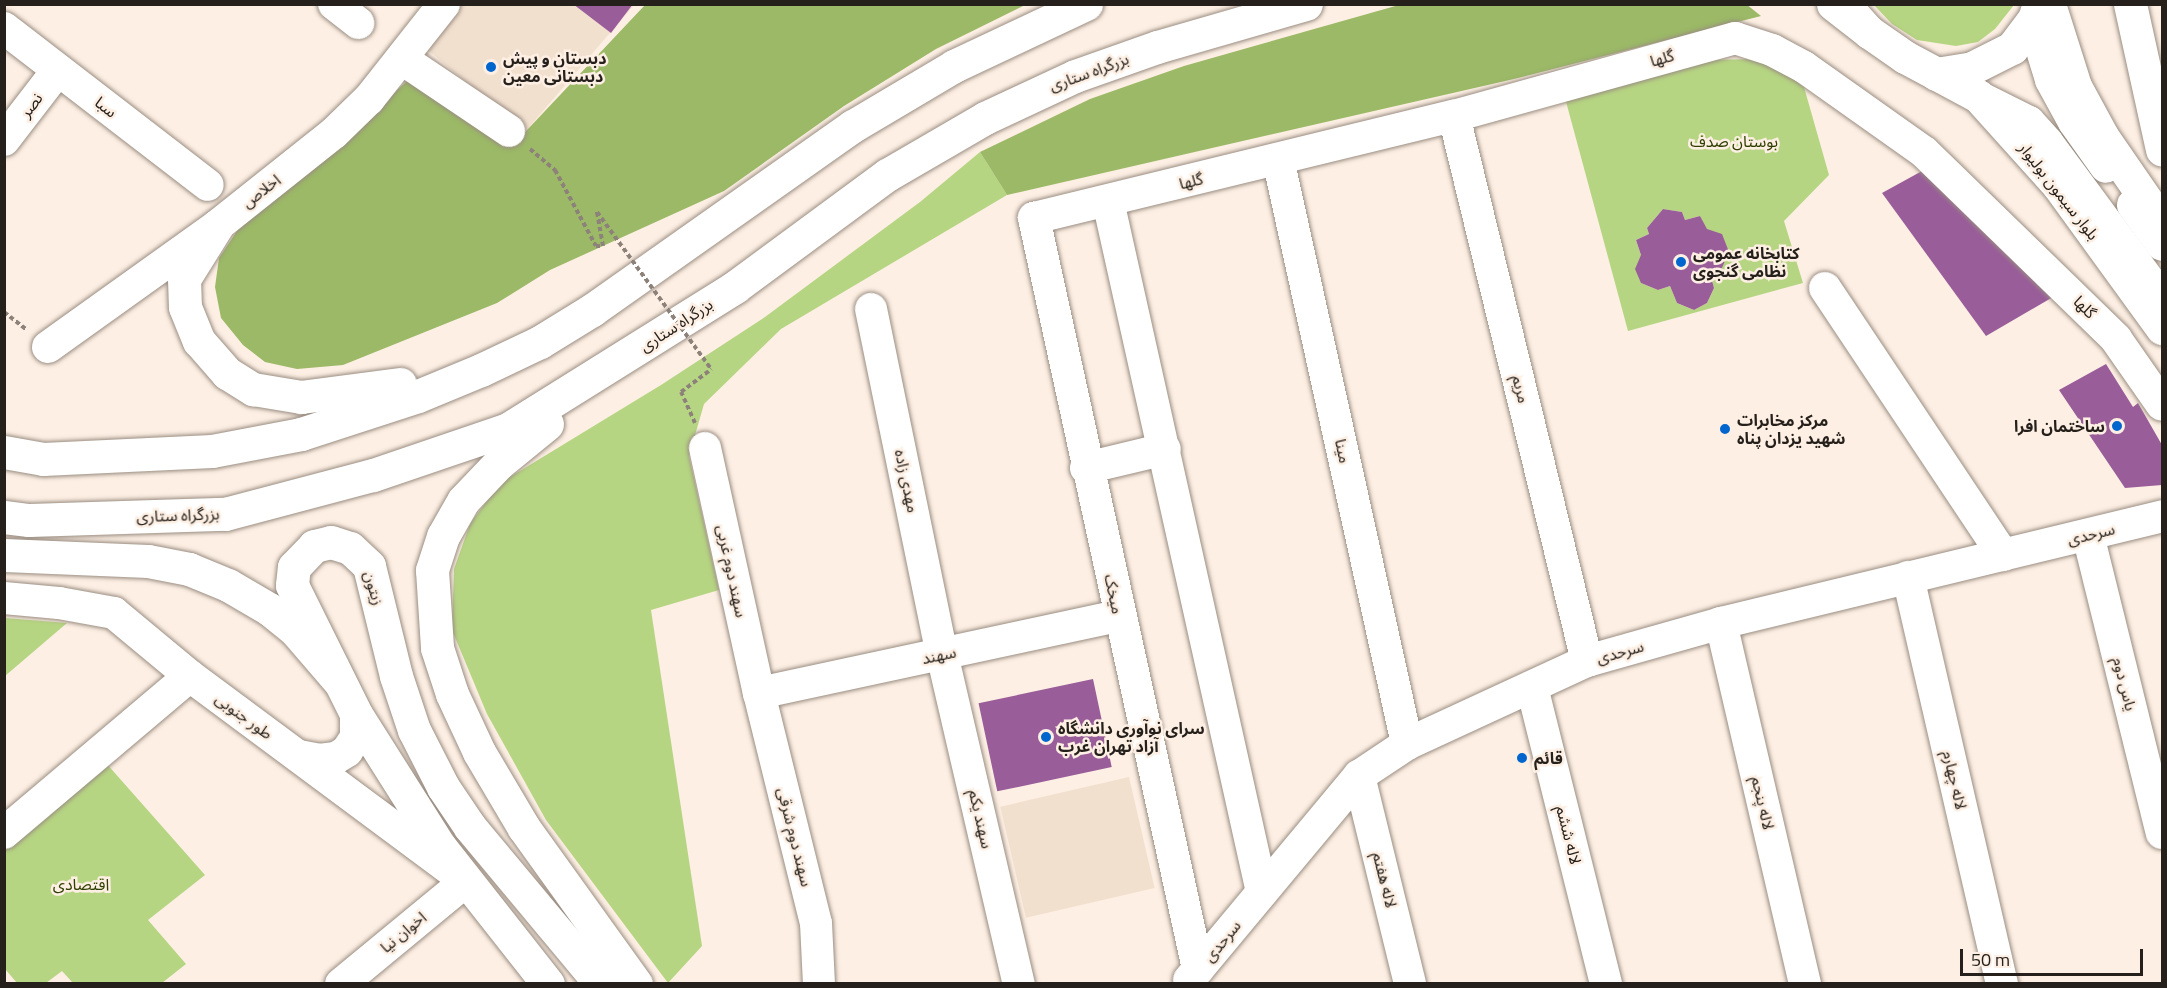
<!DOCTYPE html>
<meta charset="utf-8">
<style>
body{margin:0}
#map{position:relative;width:2167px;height:988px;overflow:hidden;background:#fdefe3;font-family:"Titillium Web","Noto Sans Arabic",sans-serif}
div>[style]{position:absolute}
.education>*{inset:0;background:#f2e0cf;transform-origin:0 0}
.green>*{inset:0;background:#b6d582}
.forest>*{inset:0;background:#9bb966}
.building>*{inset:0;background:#995d9a;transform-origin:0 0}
.path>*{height:4px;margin-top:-2px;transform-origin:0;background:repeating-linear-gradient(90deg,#8c827a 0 4.5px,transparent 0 7.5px)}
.roads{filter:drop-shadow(0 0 2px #9a8d82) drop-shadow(0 0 2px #9a8d82)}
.minor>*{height:32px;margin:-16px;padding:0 16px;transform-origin:16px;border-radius:16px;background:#fff}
.major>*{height:33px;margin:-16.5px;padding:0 16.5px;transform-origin:16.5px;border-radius:16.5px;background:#fff}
.highway>*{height:33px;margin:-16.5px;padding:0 16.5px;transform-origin:16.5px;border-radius:16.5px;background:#fff}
.path-bridge>*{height:4px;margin-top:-2px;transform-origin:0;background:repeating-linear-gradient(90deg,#8c827a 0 4.5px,transparent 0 7.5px)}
.dots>*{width:16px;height:16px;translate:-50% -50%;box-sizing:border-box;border:3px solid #fdefe3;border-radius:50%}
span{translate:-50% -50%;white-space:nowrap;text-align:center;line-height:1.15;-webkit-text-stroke:5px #fdefe3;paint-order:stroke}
.poi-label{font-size:16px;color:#25201b;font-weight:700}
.left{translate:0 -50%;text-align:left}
.right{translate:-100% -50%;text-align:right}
.street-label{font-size:16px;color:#25201b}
.park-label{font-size:16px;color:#2e4000}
.frame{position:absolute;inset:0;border:6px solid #25201b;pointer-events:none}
.scale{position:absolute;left:1960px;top:949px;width:183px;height:27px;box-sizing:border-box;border:3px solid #25201b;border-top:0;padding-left:8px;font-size:18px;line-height:21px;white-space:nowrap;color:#25201b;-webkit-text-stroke:4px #fdefe3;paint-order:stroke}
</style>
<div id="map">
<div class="education">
<i style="clip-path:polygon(456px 5px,634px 5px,525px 132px,421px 44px)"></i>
<i style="left:1129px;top:777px;width:114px;height:132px;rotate:77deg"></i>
</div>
<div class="green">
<i style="clip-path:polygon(1874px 5px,2014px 5px,1995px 29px,1978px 42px,1956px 46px,1917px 40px,1892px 24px)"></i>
<i style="clip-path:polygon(evenodd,1764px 59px,1804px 87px,1829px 175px,1784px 221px,1803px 283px,1628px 331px,1565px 98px,1694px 60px,1764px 59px,1663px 209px,1682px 212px,1685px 220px,1700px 216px,1721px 270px,1710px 273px,1714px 288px,1707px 303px,1694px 310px,1677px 303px,1670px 286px,1658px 290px,1641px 283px,1641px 255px,1636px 240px,1649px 234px,1647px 228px,1663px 209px)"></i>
<i style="clip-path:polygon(980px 152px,1007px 195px,781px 329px,704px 404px,689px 456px,719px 590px,651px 610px,702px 946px,668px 983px,546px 820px,487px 714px,452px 630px,454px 569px,470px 524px,500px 483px,661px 385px,765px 317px,920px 202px)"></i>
<i style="clip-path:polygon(5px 618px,67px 623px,5px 676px)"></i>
<i style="clip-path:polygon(106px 763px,205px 875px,148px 920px,186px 964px,162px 983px,73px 983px,62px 971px,46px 983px,17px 983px,5px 969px,4px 848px)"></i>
</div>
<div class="forest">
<i style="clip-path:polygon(1746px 4px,1761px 16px,1514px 79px,1007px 195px,980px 152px,1090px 99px,1184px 66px,1399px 5px)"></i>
<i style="clip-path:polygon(645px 5px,1025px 5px,936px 49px,844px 106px,724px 191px,550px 270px,497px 303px,343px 365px,297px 369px,265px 362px,243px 345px,221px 318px,215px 287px,219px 258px,237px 231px,413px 76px,511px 147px)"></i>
</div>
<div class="building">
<i style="clip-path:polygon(573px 4px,633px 4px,611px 33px)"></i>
<i style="clip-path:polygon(1922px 171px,2053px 297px,1986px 336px,1882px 193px)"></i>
<i style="clip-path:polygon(1663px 209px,1682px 212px,1685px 220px,1700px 216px,1707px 229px,1722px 234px,1729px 252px,1721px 270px,1710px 273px,1714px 288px,1707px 303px,1694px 310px,1677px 303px,1670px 286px,1658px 290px,1641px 283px,1635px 269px,1641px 255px,1636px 240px,1649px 234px,1647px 228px)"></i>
<i style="clip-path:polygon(2106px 364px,2133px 407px,2138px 403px,2162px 445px,2162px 485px,2125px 488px,2059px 390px)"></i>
<i style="left:1093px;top:679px;width:90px;height:117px;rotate:78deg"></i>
</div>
<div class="path">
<i style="left:530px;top:149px;width:33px;rotate:40deg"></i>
<i style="left:555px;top:170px;width:86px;rotate:61.7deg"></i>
<i style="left:596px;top:246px;width:7px"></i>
<i style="left:603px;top:246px;width:35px;rotate:-100deg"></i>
<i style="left:4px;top:312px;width:29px;rotate:38deg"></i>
<i style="left:695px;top:423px;width:34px;rotate:-114deg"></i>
<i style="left:681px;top:392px;width:38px;rotate:-37deg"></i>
</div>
<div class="roads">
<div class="minor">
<i style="left:334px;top:4px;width:31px;rotate:38deg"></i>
<i style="left:2043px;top:4px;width:43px;rotate:92.7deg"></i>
<i style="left:2041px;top:47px;width:34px;rotate:73deg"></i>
<i style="left:2051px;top:80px;width:48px;rotate:61.3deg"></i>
<i style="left:2074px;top:122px;width:55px;rotate:54.6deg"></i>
<i style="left:4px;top:28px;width:257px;rotate:37.6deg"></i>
<i style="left:402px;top:59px;width:129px;rotate:33.9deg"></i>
<i style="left:1979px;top:97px;width:56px;rotate:26.6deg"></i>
<i style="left:2029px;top:122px;width:27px;rotate:48deg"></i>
<i style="left:2047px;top:142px;width:194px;rotate:53.6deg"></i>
<i style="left:1454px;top:116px;width:561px;rotate:76.29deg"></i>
<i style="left:4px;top:140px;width:88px;rotate:-52.4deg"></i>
<i style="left:1278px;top:159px;width:599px;rotate:77.56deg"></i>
<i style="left:1108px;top:201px;width:708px;rotate:77.44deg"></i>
<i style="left:2133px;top:205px;width:49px;rotate:54.1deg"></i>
<i style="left:1825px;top:288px;width:321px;rotate:56.3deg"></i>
<i style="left:871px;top:309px;width:352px;rotate:78.4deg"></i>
<i style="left:942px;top:654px;width:339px;rotate:76.9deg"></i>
<i style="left:48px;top:347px;width:208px;rotate:-35.6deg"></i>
<i style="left:217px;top:226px;width:149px;rotate:-38.5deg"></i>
<i style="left:334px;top:133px;width:49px;rotate:-44.2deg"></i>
<i style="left:369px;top:99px;width:121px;rotate:-51.7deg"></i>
<i style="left:705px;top:448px;width:251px;rotate:77.6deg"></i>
<i style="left:759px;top:693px;width:237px;rotate:76.1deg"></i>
<i style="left:816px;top:923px;width:61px;rotate:87.2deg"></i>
<i style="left:1086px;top:468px;width:81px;rotate:-13.5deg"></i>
<i style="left:2088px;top:535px;width:307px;rotate:76.1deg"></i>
<i style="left:1908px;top:577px;width:418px;rotate:77deg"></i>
<i style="left:4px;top:598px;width:55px;rotate:5.2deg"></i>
<i style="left:59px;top:603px;width:56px;rotate:10.3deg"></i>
<i style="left:114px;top:613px;width:99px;rotate:39.7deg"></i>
<i style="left:190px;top:676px;width:344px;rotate:36.6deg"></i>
<i style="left:466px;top:881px;width:162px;rotate:140.5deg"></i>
<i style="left:1721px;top:623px;width:371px;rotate:76.9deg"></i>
<i style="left:1532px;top:687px;width:306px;rotate:76deg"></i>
<i style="left:759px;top:693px;width:367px;rotate:-12.1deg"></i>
<i style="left:299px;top:756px;width:20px;rotate:11deg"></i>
<i style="left:319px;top:760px;width:17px;rotate:-7deg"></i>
<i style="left:336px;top:758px;width:13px;rotate:-32deg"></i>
<i style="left:347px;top:751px;width:17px;rotate:-57deg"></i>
<i style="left:356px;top:737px;width:23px;rotate:-90deg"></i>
<i style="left:1359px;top:776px;width:214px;rotate:76.2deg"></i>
<i style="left:4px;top:833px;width:243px;rotate:-40.2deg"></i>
<i style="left:1198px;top:969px;width:769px;rotate:-102.32deg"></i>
<i style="left:1034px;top:218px;width:432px;rotate:-13.7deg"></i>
<i style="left:1454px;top:116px;width:292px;rotate:-15.5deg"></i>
<i style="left:1735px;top:38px;width:39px;rotate:18deg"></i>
<i style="left:1772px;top:50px;width:36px;rotate:28deg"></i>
<i style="left:1804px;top:67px;width:147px;rotate:35.3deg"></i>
<i style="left:1924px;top:152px;width:268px;rotate:44.2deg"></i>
<i style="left:2116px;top:339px;width:80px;rotate:55.1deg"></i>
<i style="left:1189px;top:980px;width:266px;rotate:-50.2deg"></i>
<i style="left:1359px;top:776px;width:58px;rotate:-33.7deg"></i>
<i style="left:1407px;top:744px;width:198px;rotate:-24.8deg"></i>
<i style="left:1587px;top:661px;width:139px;rotate:-15.8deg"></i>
<i style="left:1721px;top:623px;width:454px;rotate:-13.6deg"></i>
</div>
<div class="major">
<i style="left:2049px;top:4px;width:86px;rotate:72.4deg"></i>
<i style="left:2075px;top:86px;width:57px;rotate:61.6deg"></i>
<i style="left:2102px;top:136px;width:106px;rotate:55.4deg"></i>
<i style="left:2130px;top:4px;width:149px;rotate:77.6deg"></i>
<i style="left:1849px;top:10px;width:30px;rotate:48deg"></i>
<i style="left:1869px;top:32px;width:44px;rotate:34.8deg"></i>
<i style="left:1905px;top:57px;width:83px;rotate:28.1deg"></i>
<i style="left:1978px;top:96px;width:120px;rotate:48deg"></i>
<i style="left:2058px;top:185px;width:177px;rotate:54deg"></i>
<i style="left:1936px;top:74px;width:36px;rotate:-9deg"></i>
<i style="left:1972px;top:68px;width:45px;rotate:-26.6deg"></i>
<i style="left:2012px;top:48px;width:36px;rotate:-53deg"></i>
<i style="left:2034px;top:19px;width:16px;rotate:-72deg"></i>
<i style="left:548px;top:984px;width:174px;rotate:-128.2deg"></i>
<i style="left:440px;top:847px;width:157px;rotate:-122.3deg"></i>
<i style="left:356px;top:714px;width:144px;rotate:-116.4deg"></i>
<i style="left:292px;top:585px;width:18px;rotate:-84deg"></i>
<i style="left:294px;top:567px;width:29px;rotate:-46deg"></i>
<i style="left:314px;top:546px;width:17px;rotate:-13deg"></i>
<i style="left:331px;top:542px;width:20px;rotate:18deg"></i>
<i style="left:350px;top:548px;width:26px;rotate:43deg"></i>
<i style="left:369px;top:566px;width:113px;rotate:76.2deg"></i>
<i style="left:396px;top:676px;width:57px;rotate:71.6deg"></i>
<i style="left:414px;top:730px;width:64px;rotate:63deg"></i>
<i style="left:443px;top:787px;width:48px;rotate:56deg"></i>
<i style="left:470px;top:827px;width:204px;rotate:50.2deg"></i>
</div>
<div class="highway">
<i style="left:1833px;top:4px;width:46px;rotate:37.9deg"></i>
<i style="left:217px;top:226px;width:62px;rotate:121.9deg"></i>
<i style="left:184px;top:279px;width:28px;rotate:88deg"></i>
<i style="left:185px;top:307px;width:37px;rotate:68deg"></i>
<i style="left:199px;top:341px;width:43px;rotate:48.8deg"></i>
<i style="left:227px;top:373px;width:31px;rotate:32deg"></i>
<i style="left:253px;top:389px;width:49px;rotate:9.5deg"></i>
<i style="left:301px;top:397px;width:100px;rotate:-7.5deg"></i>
<i style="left:547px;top:424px;width:62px;rotate:140.9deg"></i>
<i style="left:499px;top:463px;width:52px;rotate:133.5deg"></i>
<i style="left:463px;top:501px;width:40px;rotate:119.7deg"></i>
<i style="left:443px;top:536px;width:36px;rotate:108deg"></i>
<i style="left:432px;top:570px;width:78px;rotate:86.3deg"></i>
<i style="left:437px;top:648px;width:48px;rotate:71.9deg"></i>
<i style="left:452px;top:694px;width:64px;rotate:65deg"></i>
<i style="left:479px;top:752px;width:88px;rotate:59.4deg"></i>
<i style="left:524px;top:828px;width:192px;rotate:54.3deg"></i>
<i style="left:4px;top:452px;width:40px;rotate:10deg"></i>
<i style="left:43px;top:459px;width:169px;rotate:-2.7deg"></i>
<i style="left:212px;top:451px;width:91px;rotate:-10.8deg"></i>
<i style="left:301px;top:434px;width:123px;rotate:-18deg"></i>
<i style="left:418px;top:396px;width:68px;rotate:-22.4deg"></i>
<i style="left:481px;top:370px;width:65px;rotate:-25.4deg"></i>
<i style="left:540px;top:342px;width:61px;rotate:-31.6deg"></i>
<i style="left:592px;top:310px;width:319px;rotate:-35.2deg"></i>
<i style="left:853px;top:126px;width:117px;rotate:-30.7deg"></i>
<i style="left:954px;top:66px;width:146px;rotate:-25.2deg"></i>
<i style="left:4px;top:517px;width:25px;rotate:7deg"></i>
<i style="left:29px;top:520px;width:196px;rotate:-1.8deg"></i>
<i style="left:225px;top:514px;width:153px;rotate:-14.8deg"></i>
<i style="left:373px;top:475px;width:143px;rotate:-18.8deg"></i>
<i style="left:508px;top:429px;width:268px;rotate:-32deg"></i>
<i style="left:735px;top:287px;width:189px;rotate:-36.4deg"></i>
<i style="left:887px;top:175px;width:113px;rotate:-30.2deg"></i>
<i style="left:985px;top:118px;width:99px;rotate:-25deg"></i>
<i style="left:1075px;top:76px;width:87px;rotate:-19.5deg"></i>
<i style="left:1157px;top:47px;width:155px;rotate:-16.1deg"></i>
<i style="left:4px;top:555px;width:144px;rotate:2.4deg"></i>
<i style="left:148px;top:561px;width:42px;rotate:11deg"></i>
<i style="left:189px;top:569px;width:42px;rotate:22.3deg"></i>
<i style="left:228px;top:585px;width:48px;rotate:30.3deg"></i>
<i style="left:269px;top:609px;width:33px;rotate:39deg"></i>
<i style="left:295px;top:630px;width:66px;rotate:49.3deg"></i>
</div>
</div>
<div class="path-bridge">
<i style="left:597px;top:212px;width:194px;rotate:54deg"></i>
</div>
<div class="dots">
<i style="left:491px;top:67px;background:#0066ce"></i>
<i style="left:1681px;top:262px;background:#0066ce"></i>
<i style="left:2117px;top:426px;background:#0066ce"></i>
<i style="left:1725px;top:429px;background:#0066ce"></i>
<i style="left:1046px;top:737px;background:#0066ce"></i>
<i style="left:1522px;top:758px;background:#0066ce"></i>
</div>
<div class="poi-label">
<span class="left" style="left:503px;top:67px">دبستان و پیش<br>دبستانی معین</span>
<span class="left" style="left:1693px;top:262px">کتابخانه عمومی<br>نظامی گنجوی</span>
<span class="left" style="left:1737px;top:429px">مرکز مخابرات<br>شهید یزدان پناه</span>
<span class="right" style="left:2105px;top:426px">ساختمان افرا</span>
<span class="left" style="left:1058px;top:737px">سرای نوآوری دانشگاه<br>آزاد تهران غرب</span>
<span class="left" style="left:1534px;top:758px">قائم</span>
</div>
<div class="street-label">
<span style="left:1662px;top:58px;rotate:-16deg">گلها</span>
<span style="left:1089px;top:72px;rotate:-20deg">بزرگراه ستاری</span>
<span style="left:31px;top:105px;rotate:-53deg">نصر</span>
<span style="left:106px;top:107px;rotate:38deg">سبا</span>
<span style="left:1191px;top:181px;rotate:-14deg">گلها</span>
<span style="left:261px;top:191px;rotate:-38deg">اخلاص</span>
<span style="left:2059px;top:191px;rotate:52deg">بلوار سیمون بولیوار</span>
<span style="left:2085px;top:307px;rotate:45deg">گلها</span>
<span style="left:676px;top:325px;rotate:-33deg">بزرگراه ستاری</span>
<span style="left:1521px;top:389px;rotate:76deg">مریم</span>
<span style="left:1343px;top:451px;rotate:78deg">مینا</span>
<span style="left:907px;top:481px;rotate:78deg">مهدی زاده</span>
<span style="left:178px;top:515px;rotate:-2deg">بزرگراه ستاری</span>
<span style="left:2091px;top:534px;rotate:-14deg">سرحدی</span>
<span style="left:732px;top:571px;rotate:78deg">سهند دوم غربی</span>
<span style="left:374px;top:588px;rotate:73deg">زیتون</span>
<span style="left:1114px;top:594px;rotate:78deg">میخک</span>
<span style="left:1620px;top:652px;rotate:-16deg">سرحدی</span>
<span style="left:939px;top:655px;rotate:-12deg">سهند</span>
<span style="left:2125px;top:684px;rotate:76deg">یاس دوم</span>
<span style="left:244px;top:716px;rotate:36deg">طور جنوبی</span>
<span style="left:1955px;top:780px;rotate:77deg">لاله چهارم</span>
<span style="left:1763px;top:803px;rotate:77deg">لاله پنجم</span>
<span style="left:981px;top:819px;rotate:77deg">سهند يكم</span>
<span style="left:1569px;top:835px;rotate:76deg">لاله ششم</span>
<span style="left:795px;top:837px;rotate:76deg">سهند دوم شرقی</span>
<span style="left:1385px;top:880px;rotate:76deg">لاله هفتم</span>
<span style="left:403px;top:932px;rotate:-40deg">اخوان نیا</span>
<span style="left:1222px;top:941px;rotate:-51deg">سرحدی</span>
</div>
<div class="park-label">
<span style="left:1734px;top:141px">بوستان صدف</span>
<span style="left:81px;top:884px">اقتصادی</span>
</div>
<div class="frame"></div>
<div class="scale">50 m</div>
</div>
